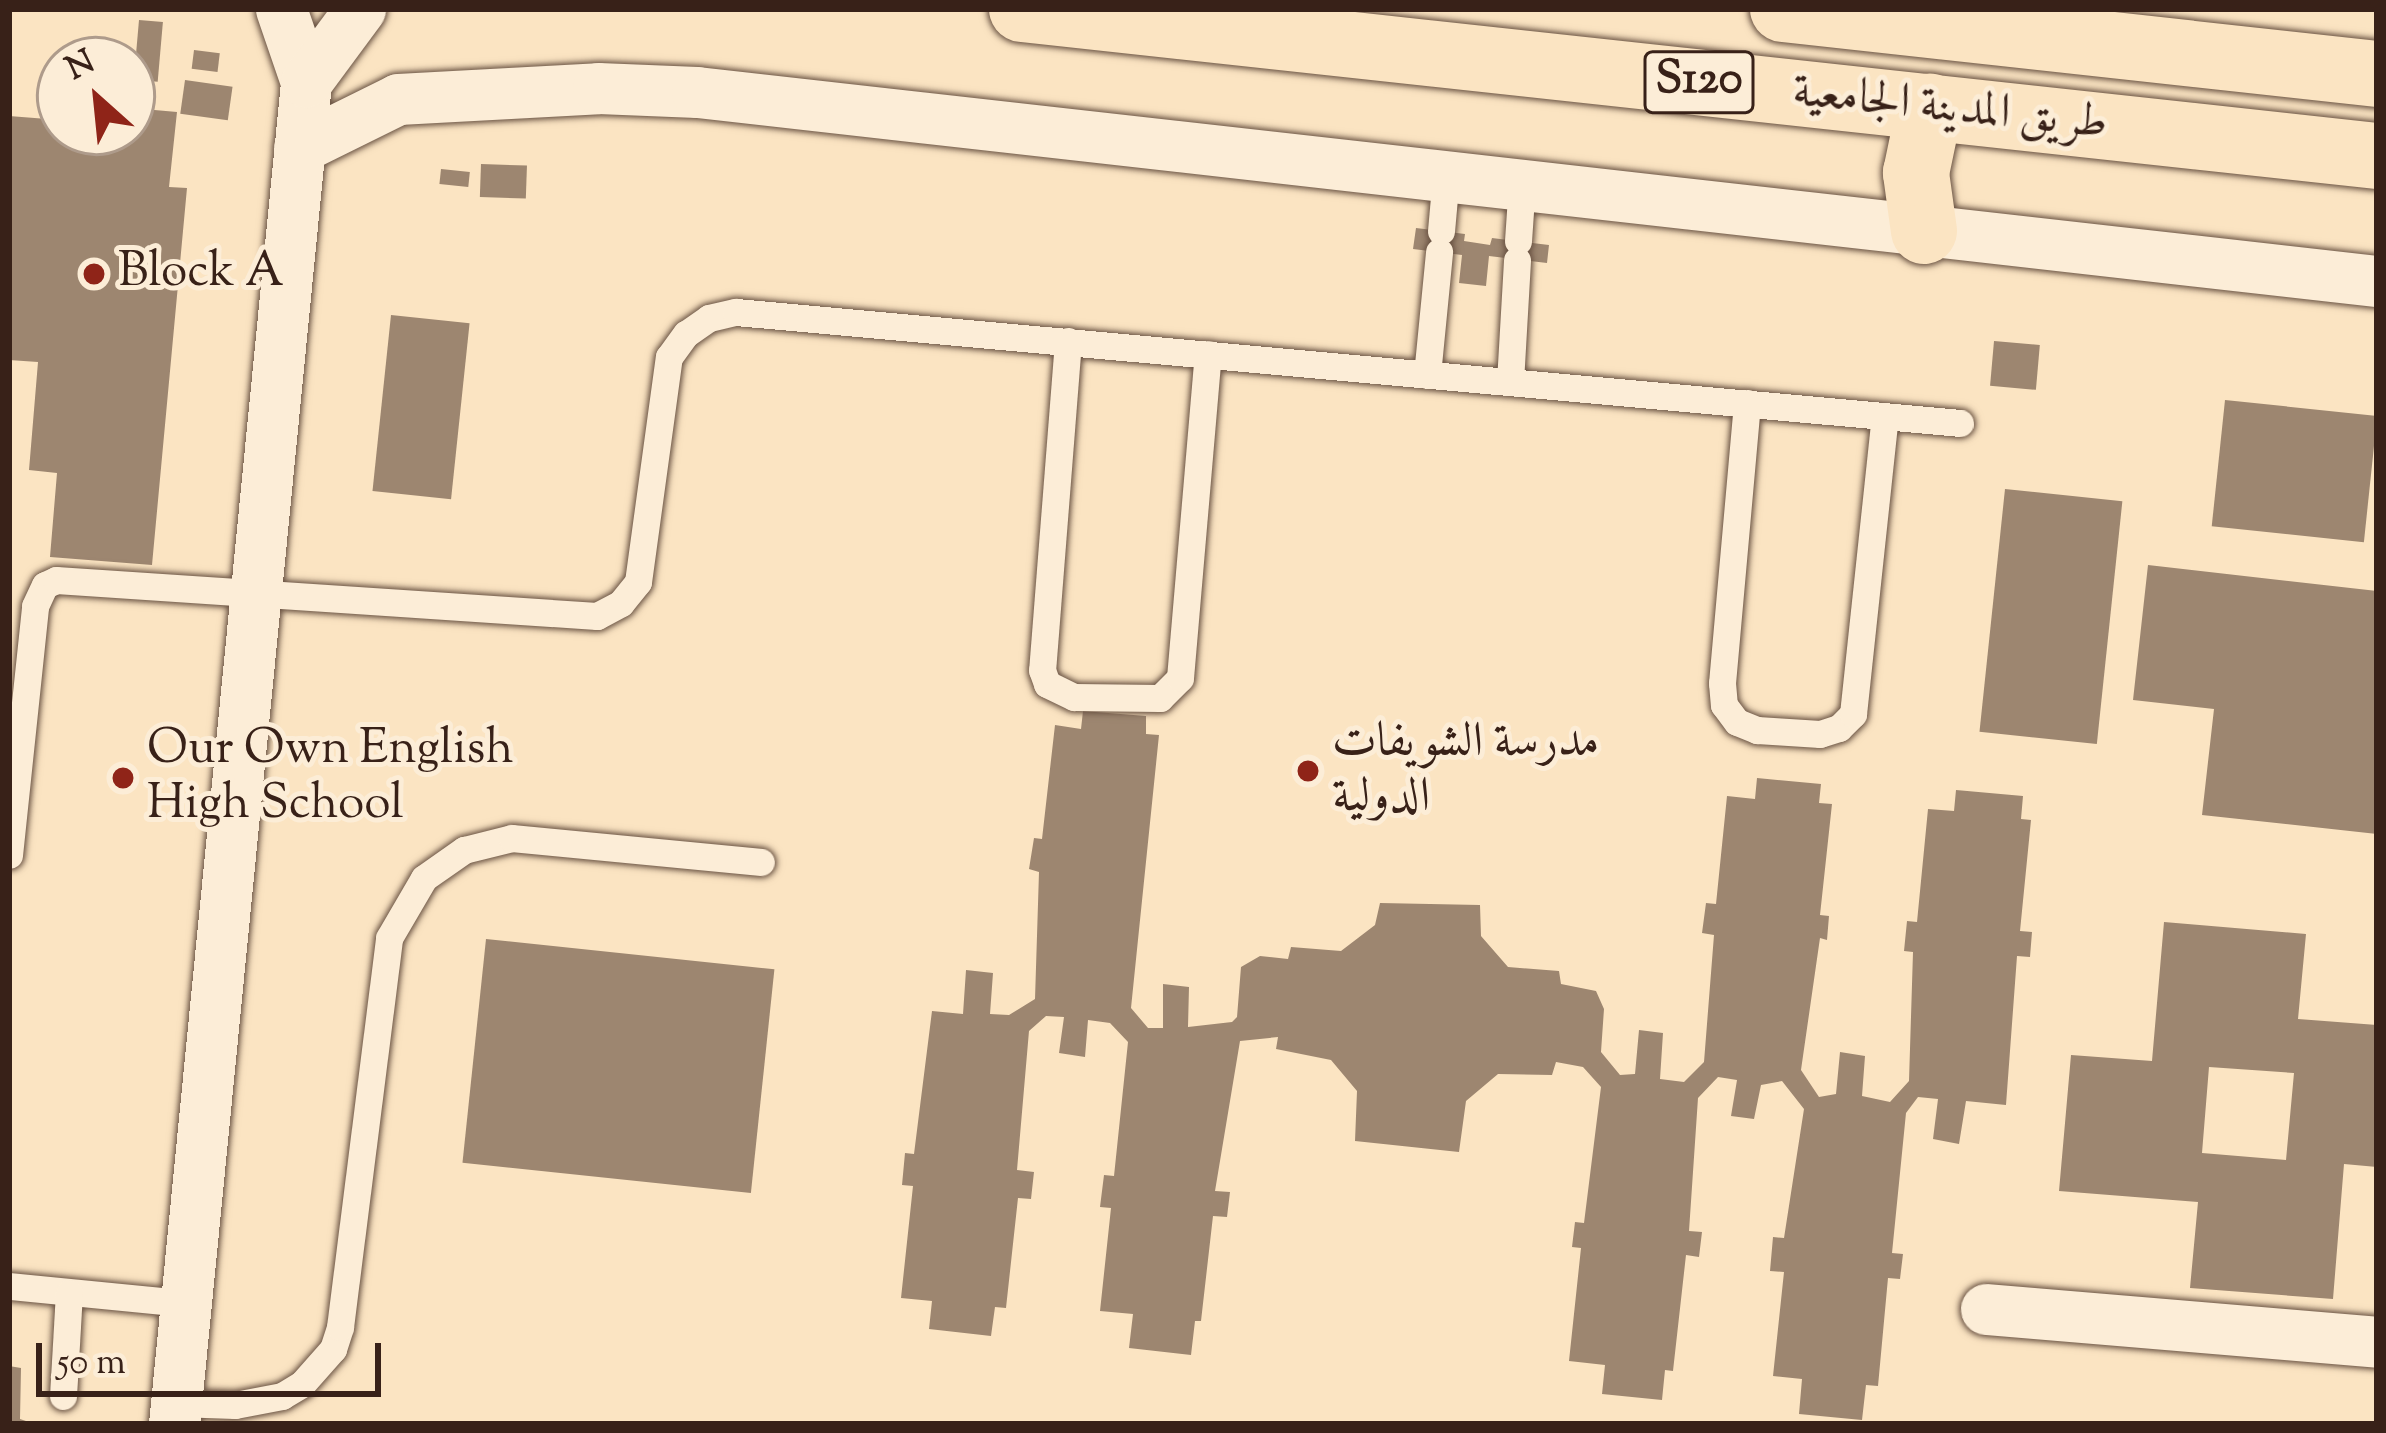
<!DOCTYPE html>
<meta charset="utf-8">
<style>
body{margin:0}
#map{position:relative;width:2386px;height:1433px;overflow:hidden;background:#fbe4c2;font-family:"Sorts Mill Goudy",Amiri,serif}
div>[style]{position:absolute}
.building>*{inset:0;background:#9d8670;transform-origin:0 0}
.roads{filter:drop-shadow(0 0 3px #695242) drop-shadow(0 0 3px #695242)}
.lane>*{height:27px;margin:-13.5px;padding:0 13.5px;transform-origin:13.5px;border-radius:13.5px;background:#fcedd7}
.street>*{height:51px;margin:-25.5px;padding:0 25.5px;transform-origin:25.5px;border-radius:25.5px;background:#fcedd7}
.primary>*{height:66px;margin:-33px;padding:0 33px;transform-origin:33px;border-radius:33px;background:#fbe4c2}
.dots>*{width:33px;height:33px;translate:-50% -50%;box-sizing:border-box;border:6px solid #fcedd7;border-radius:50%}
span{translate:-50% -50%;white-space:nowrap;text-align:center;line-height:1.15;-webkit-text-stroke:10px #fcedd7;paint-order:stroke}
.shield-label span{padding:3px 9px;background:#fcedd7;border:3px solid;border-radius:9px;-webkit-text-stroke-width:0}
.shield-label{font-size:45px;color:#382118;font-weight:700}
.street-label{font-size:48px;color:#382118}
.poi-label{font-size:48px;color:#382118}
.left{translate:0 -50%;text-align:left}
.frame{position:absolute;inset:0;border:12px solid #382118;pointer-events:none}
.north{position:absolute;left:36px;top:36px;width:120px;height:120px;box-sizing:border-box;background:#fcedd7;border:3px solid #ae9b8b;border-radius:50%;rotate:333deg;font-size:33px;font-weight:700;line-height:48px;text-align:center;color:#382118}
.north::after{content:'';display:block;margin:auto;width:42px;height:54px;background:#8f2418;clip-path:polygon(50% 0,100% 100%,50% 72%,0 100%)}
.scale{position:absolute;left:36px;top:1343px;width:345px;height:54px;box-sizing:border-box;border:6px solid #382118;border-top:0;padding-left:15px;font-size:36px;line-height:42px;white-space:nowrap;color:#382118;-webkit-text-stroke:9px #fcedd7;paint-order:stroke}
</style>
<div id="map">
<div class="building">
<i style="left:139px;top:20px;width:24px;height:60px;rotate:5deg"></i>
<i style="left:194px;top:50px;width:26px;height:19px;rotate:7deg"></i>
<i style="left:185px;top:80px;width:48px;height:34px;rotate:8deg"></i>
<i style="clip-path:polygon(132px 108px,177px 112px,169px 187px,187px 188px,152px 565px,50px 557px,57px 473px,29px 470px,38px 362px,9px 360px,9px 116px,60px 120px,60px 132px,132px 132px)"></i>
<i style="left:481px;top:164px;width:46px;height:33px;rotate:2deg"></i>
<i style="left:441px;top:169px;width:29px;height:15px;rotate:6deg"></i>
<i style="clip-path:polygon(1416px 228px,1465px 234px,1464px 241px,1490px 245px,1492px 238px,1549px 245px,1547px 263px,1489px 256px,1486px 286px,1459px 283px,1462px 255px,1413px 249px)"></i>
<i style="left:391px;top:315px;width:79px;height:177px;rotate:6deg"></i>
<i style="left:1994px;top:341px;width:46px;height:45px;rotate:5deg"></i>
<i style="left:2225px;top:400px;width:153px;height:127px;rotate:6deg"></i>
<i style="left:2005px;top:489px;width:118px;height:244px;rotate:6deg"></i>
<i style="clip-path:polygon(2148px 565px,2377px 591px,2377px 834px,2202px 815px,2214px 709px,2133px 700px)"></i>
<i style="clip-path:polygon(1083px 711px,1146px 716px,1146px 734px,1159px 735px,1131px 1008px,1148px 1028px,1163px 1028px,1163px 984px,1189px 987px,1188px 1027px,1232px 1022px,1237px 1017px,1241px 967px,1260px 956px,1288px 959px,1291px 947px,1341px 951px,1375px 925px,1380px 903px,1480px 905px,1481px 936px,1508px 967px,1559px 971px,1561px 984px,1596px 991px,1604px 1009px,1601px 1052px,1620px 1075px,1635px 1074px,1639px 1030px,1663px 1033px,1660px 1079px,1684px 1082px,1704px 1062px,1714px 935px,1702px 933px,1706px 903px,1716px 904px,1727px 796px,1755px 799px,1757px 778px,1821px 784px,1819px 803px,1832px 804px,1820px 915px,1829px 916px,1827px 940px,1820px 938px,1801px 1070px,1819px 1097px,1836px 1094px,1840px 1052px,1865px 1056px,1862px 1096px,1890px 1102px,1909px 1081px,1913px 952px,1904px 951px,1907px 921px,1917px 922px,1928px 809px,1954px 811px,1956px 790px,2023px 796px,2021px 819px,2031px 820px,2020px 931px,2032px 932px,2030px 957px,2017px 956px,2006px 1105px,1966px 1101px,1959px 1144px,1933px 1139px,1938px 1099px,1918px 1097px,1906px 1113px,1892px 1253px,1903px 1254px,1900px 1279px,1888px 1278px,1878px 1386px,1866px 1385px,1862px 1420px,1799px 1414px,1802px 1379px,1773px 1376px,1784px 1272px,1770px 1271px,1773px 1237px,1784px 1238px,1804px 1109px,1782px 1081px,1761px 1085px,1754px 1119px,1731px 1116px,1737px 1080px,1718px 1077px,1698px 1098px,1689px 1231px,1702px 1232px,1699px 1257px,1686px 1255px,1673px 1371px,1665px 1370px,1662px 1400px,1602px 1394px,1605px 1365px,1569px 1361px,1581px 1248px,1572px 1247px,1575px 1222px,1584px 1223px,1601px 1087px,1583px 1067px,1556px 1062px,1552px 1075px,1498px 1074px,1466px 1101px,1459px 1152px,1355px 1141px,1357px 1091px,1331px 1060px,1276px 1049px,1278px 1037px,1240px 1041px,1215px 1191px,1230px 1192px,1227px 1217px,1213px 1216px,1201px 1321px,1195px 1321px,1191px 1355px,1129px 1348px,1133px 1314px,1100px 1311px,1111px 1208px,1100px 1207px,1104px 1175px,1114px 1176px,1128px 1042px,1110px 1023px,1088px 1020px,1085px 1057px,1059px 1053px,1064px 1017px,1046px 1016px,1029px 1031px,1017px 1170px,1034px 1172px,1031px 1199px,1018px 1198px,1006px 1308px,995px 1307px,991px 1336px,929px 1329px,932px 1301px,901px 1298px,913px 1186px,902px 1185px,905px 1153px,914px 1154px,932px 1011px,963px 1014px,966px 970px,993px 973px,990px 1014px,1009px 1015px,1035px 999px,1039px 872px,1029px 869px,1034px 838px,1042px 839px,1055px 725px,1081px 729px)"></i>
<i style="clip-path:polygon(evenodd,2164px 922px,2306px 934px,2298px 1019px,2377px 1025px,2377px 1167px,2344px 1164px,2333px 1299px,2190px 1288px,2198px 1202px,2059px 1191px,2071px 1055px,2152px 1061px,2164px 922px,2209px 1067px,2294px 1073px,2286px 1160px,2202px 1153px,2209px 1067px)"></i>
<i style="left:486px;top:939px;width:290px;height:225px;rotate:6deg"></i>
<i style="clip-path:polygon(9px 1366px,21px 1368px,20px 1419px,35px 1424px,9px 1424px)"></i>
</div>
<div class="roads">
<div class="lane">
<i style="left:1441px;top:231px;width:56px;rotate:-84.9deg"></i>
<i style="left:1518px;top:241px;width:58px;rotate:-86.1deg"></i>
<i style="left:1068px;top:341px;width:330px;rotate:94.5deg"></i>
<i style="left:1042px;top:670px;width:15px;rotate:70deg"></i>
<i style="left:1047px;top:684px;width:30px;rotate:26deg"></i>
<i style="left:1074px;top:697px;width:86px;rotate:0.7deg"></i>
<i style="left:1160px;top:698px;width:28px;rotate:-45deg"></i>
<i style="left:1180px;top:678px;width:325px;rotate:-85.1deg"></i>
<i style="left:1427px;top:375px;width:124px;rotate:-84.4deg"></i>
<i style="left:1510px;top:382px;width:122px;rotate:-86.7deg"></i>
<i style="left:1747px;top:403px;width:281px;rotate:95.1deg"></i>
<i style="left:1722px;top:683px;width:22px;rotate:85deg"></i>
<i style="left:1724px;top:705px;width:21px;rotate:53deg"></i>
<i style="left:1737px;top:722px;width:22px;rotate:22deg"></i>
<i style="left:1757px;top:730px;width:63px;rotate:3.6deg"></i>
<i style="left:1820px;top:734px;width:20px;rotate:-18deg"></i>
<i style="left:1839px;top:728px;width:20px;rotate:-45deg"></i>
<i style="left:1853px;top:714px;width:299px;rotate:-83.9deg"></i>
<i style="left:9px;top:855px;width:250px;rotate:-84deg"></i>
<i style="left:35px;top:606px;width:23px;rotate:-65deg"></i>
<i style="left:45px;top:585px;width:12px;rotate:-24deg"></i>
<i style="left:56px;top:580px;width:542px;rotate:3.81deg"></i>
<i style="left:597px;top:616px;width:27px;rotate:-28deg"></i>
<i style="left:621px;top:603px;width:27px;rotate:-51deg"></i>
<i style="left:638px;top:582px;width:227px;rotate:-82.2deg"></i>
<i style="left:669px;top:357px;width:29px;rotate:-54deg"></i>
<i style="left:686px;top:334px;width:28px;rotate:-35deg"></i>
<i style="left:709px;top:318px;width:28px;rotate:-13deg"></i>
<i style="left:736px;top:312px;width:1229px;rotate:5.18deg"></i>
<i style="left:9px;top:1286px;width:175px;rotate:5.6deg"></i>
<i style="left:63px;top:1396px;width:103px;rotate:-86.7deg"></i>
<i style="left:176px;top:1403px;width:59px;rotate:1.9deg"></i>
<i style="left:235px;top:1405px;width:48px;rotate:-10.8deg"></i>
<i style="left:282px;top:1396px;width:23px;rotate:-31deg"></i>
<i style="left:302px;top:1384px;width:47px;rotate:-48.5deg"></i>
<i style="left:333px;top:1349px;width:23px;rotate:-72deg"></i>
<i style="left:340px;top:1327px;width:392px;rotate:-82.8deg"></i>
<i style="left:389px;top:938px;width:69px;rotate:-59.7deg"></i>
<i style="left:424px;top:878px;width:49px;rotate:-35deg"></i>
<i style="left:464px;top:850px;width:49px;rotate:-14deg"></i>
<i style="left:512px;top:838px;width:250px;rotate:5.5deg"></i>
</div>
<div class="street">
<i style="left:281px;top:9px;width:77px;rotate:71.1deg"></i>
<i style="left:299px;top:148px;width:110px;rotate:-26.3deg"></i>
<i style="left:398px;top:99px;width:200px;rotate:-3.1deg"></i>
<i style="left:598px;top:88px;width:99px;rotate:2.3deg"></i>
<i style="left:697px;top:92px;width:1691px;rotate:6.42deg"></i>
<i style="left:1986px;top:1309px;width:392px;rotate:4.8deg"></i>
<i style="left:174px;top:1424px;width:1348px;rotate:-84.38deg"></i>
<i style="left:306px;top:82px;width:91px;rotate:-53.5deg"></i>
</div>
<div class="primary">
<i style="left:1022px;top:9px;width:1363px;rotate:6.19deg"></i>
<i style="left:1783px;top:9px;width:598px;rotate:6.24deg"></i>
<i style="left:1924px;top:231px;width:59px;rotate:-97.9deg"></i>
<i style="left:1916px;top:173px;width:68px;rotate:-78.2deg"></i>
</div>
</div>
<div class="dots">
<i style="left:94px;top:274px;background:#8f2418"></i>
<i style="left:1308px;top:771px;background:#8f2418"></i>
<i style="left:123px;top:778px;background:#8f2418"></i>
</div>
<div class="shield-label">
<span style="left:1699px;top:82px">S120</span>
</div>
<div class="street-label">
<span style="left:1950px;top:109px;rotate:6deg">طريق المدينة الجامعية</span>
</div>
<div class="poi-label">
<span class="left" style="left:118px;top:274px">Block A</span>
<span class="left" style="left:1332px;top:771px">مدرسة الشويفات<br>الدولية</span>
<span class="left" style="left:147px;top:778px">Our Own English<br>High School</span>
</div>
<div class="frame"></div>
<div class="north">N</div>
<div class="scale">50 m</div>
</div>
